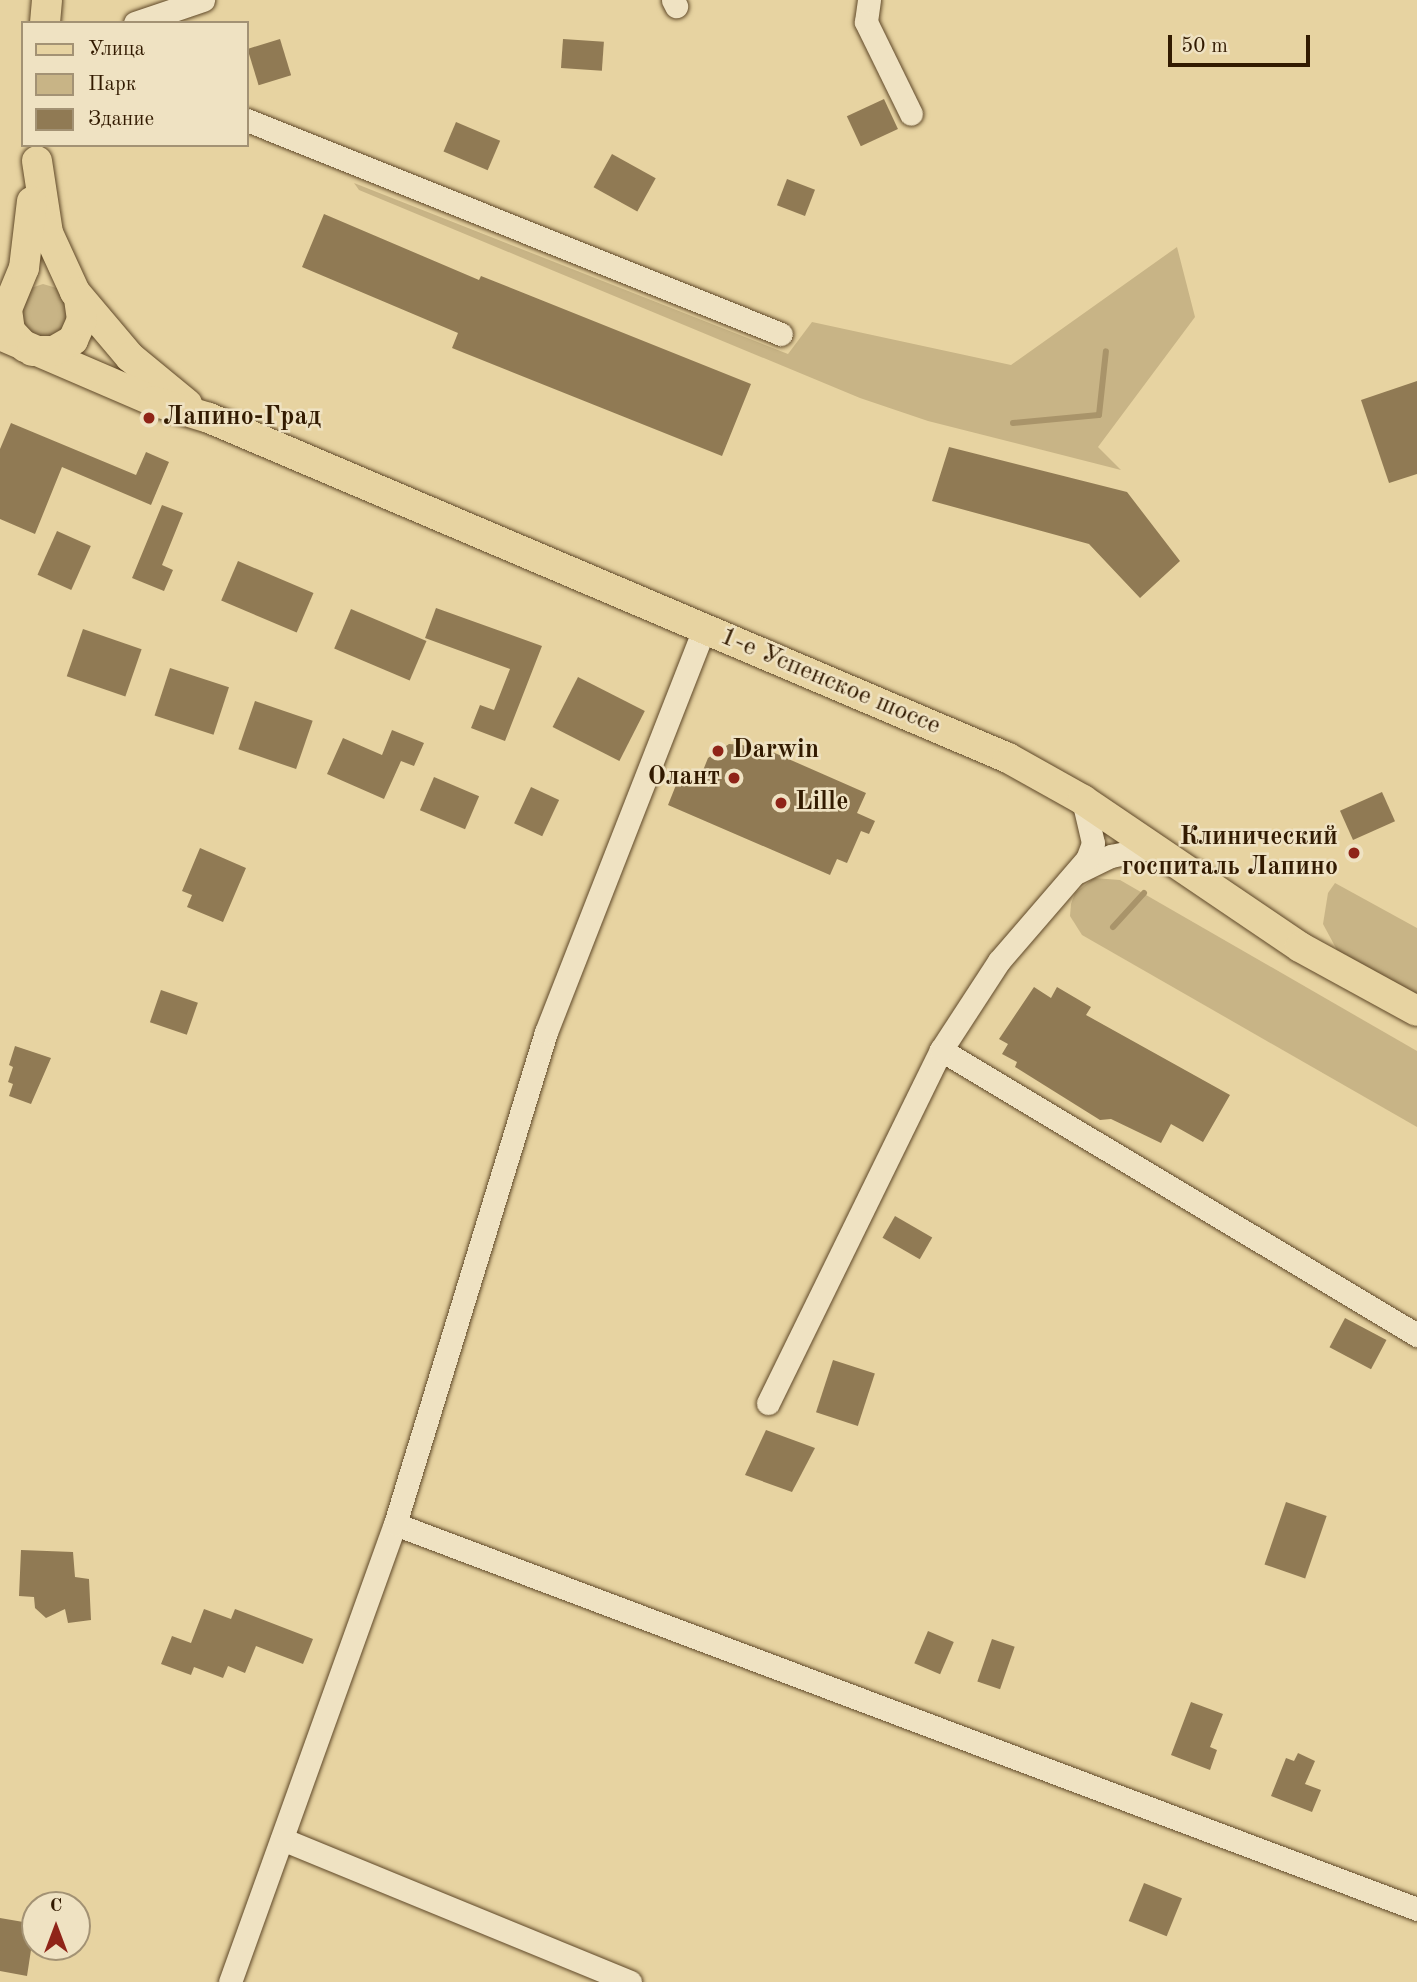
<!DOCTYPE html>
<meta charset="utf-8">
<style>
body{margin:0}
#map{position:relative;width:1417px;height:1982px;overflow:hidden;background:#e7d3a1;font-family:"Old Standard TT",serif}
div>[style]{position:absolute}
.green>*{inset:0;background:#c8b486}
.stream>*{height:6px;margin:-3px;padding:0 3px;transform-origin:3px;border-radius:3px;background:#a9946a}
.building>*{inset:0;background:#907a54;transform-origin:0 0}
.roads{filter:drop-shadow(0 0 2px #5f4828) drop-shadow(0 0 2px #5f4828)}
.minor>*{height:23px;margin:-11.5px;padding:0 11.5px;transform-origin:11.5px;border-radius:11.5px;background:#efe2c2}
.major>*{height:30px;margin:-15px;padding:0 15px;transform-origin:15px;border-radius:15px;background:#e7d3a1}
.dots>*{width:19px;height:19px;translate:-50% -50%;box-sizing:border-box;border:4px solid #efe2c2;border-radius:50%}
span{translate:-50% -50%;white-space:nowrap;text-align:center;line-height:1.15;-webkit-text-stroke:5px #efe2c2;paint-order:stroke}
.poi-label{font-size:26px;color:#321a00;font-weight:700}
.left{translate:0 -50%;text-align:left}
.right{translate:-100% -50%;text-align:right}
.street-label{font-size:26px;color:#321a00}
.legend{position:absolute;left:21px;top:21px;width:228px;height:126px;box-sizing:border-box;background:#efe2c2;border:2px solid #a39274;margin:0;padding:9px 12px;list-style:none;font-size:21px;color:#321a00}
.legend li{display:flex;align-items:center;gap:14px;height:35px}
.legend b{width:35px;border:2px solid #a39274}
.north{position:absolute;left:21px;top:1891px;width:70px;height:70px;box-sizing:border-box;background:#efe2c2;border:2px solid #a39274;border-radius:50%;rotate:0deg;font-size:19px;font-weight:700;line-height:28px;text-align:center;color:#321a00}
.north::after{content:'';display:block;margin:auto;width:24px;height:32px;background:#8f2418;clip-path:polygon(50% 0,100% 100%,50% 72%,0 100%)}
.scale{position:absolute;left:1168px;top:35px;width:142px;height:32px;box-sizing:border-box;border:4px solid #321a00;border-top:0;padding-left:9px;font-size:21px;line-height:24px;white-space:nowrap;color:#321a00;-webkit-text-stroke:5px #efe2c2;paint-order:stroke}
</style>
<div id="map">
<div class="green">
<i style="clip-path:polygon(354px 183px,788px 354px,812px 322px,1011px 365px,1177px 247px,1195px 317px,1098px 447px,1121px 470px,928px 421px,860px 398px,359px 190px)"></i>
<i style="clip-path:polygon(43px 284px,60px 289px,72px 302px,63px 339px,25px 337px,15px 322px,31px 288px)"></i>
<i style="clip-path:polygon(1094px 878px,1120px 880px,1417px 1051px,1417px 1127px,1082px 935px,1070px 916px,1071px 904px,1075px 893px)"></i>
<i style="clip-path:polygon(1335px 883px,1417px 928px,1417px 995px,1337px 950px,1323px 924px,1328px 893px)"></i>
</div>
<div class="stream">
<i style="left:1013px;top:423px;width:86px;rotate:-5.3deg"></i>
<i style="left:1099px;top:415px;width:64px;rotate:-83.8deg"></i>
<i style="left:1113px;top:927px;width:46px;rotate:-47.6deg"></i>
</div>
<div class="building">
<i style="left:280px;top:39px;width:38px;height:34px;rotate:73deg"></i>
<i style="left:563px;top:39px;width:41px;height:29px;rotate:4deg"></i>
<i style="left:884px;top:99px;width:33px;height:41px;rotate:65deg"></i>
<i style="left:456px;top:122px;width:48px;height:32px;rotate:23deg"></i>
<i style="left:612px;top:154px;width:50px;height:38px;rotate:29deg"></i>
<i style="left:787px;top:179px;width:30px;height:28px;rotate:21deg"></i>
<i style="clip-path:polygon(324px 214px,479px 280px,481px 276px,751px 384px,722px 456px,452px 348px,458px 333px,302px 267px)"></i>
<i style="clip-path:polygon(1417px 381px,1417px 474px,1389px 483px,1361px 400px)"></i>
<i style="clip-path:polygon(11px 423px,136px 475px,146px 452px,169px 462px,151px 505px,62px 467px,35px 534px,0 519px,0 449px)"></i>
<i style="clip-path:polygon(949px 447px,1127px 492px,1180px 561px,1140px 598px,1089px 544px,932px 501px)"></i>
<i style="clip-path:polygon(162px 505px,183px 513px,162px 565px,173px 570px,164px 591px,132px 578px)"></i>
<i style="left:57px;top:531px;width:37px;height:48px;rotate:24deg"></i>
<i style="left:238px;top:561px;width:82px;height:43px;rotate:23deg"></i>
<i style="clip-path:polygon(436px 608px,542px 646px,505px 741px,471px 728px,480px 705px,494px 710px,510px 669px,425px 638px)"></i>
<i style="left:351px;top:609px;width:82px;height:43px;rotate:23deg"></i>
<i style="left:83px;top:629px;width:62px;height:50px;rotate:19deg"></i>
<i style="left:170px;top:668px;width:62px;height:50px;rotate:18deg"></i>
<i style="left:578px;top:677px;width:75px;height:56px;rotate:27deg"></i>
<i style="left:255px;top:701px;width:61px;height:51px;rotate:19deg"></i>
<i style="clip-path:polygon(392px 730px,424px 743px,414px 766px,401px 761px,384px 799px,327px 774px,343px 738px,382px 755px)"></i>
<i style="clip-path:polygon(729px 744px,743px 745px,761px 754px,768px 750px,866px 793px,857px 813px,875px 821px,869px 834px,861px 831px,847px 863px,837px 859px,830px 875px,668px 805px,680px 775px,698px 783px,708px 758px)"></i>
<i style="left:434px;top:777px;width:49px;height:36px;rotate:23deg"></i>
<i style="left:531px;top:787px;width:31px;height:40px;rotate:25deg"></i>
<i style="left:1382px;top:792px;width:32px;height:46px;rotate:66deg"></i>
<i style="clip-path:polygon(200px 848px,246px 868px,223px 922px,187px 907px,192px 895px,182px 891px)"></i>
<i style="clip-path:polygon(1034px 987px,1051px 998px,1057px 987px,1091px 1007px,1086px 1015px,1230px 1095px,1203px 1142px,1171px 1124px,1161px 1143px,1111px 1119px,1100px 1120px,1015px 1067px,1017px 1062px,1002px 1054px,1008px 1044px,999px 1039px)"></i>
<i style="left:161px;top:990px;width:39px;height:34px;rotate:19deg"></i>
<i style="clip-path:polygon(15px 1046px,51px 1058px,31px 1104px,9px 1096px,13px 1084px,8px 1082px,13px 1067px,9px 1065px)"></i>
<i style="left:895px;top:1216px;width:43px;height:25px;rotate:30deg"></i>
<i style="left:1345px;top:1318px;width:47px;height:33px;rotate:28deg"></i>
<i style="left:833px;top:1360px;width:44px;height:55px;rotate:18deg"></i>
<i style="clip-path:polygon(766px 1430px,815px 1448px,792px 1492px,745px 1475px)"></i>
<i style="left:1286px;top:1502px;width:43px;height:66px;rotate:19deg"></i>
<i style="clip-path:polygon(21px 1550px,73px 1552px,75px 1577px,89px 1579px,91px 1620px,68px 1623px,65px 1609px,46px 1618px,35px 1608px,34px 1597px,19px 1596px)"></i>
<i style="clip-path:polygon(204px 1609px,231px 1619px,235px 1609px,313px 1639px,303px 1664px,256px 1646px,245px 1673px,228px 1666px,223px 1678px,194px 1667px,191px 1675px,161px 1664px,172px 1636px,191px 1643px)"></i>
<i style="left:928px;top:1631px;width:28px;height:35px;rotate:23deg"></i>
<i style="left:992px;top:1639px;width:24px;height:45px;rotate:19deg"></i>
<i style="clip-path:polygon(1191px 1702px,1223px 1714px,1210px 1747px,1217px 1750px,1210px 1770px,1171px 1755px)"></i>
<i style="clip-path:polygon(1298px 1753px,1315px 1761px,1305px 1784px,1321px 1790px,1312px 1812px,1271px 1796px,1286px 1758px,1294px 1761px)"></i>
<i style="left:1144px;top:1883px;width:41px;height:41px;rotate:22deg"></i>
<i style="clip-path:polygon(0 1918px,35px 1924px,27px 1976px,0 1971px)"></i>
</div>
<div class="roads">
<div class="minor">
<i style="left:673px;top:0;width:7px;rotate:63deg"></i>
<i style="left:869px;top:0;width:22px;rotate:98deg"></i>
<i style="left:866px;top:22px;width:102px;rotate:63.9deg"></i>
<i style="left:135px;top:23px;width:72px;rotate:-18.7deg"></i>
<i style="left:247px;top:120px;width:575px;rotate:21.84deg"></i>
<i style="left:1078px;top:872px;width:37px;rotate:-26deg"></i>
<i style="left:1111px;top:856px;width:39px;rotate:-12deg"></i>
<i style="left:941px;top:1050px;width:555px;rotate:30.91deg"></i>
<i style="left:768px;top:1403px;width:393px;rotate:-63.9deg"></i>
<i style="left:941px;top:1050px;width:106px;rotate:-56.9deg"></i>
<i style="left:999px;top:961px;width:135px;rotate:-49.2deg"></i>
<i style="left:1087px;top:859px;width:17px;rotate:-69deg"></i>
<i style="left:1093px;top:843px;width:44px;rotate:-103.1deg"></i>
<i style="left:395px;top:1524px;width:1092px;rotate:20.64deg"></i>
<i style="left:282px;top:1839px;width:376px;rotate:22.3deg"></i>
<i style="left:230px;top:1982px;width:487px;rotate:-70.2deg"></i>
<i style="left:395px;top:1524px;width:515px;rotate:-72.94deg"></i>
<i style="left:546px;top:1032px;width:433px;rotate:-68.6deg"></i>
</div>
<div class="major">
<i style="left:45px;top:23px;width:23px;rotate:-85deg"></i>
<i style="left:37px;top:161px;width:73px;rotate:81.3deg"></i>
<i style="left:48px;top:233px;width:65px;rotate:65.4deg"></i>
<i style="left:75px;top:292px;width:85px;rotate:49.8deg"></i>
<i style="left:130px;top:357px;width:74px;rotate:39.5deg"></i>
<i style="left:0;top:335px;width:167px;rotate:23.3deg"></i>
<i style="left:153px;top:401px;width:59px;rotate:16.9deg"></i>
<i style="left:209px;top:418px;width:868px;rotate:23.05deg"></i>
<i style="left:1008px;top:758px;width:86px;rotate:29.2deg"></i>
<i style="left:1083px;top:800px;width:262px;rotate:34.1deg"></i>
<i style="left:1300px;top:947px;width:133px;rotate:28.7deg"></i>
<i style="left:25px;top:347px;width:22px;rotate:-133deg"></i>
<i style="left:10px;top:331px;width:22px;rotate:-98deg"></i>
<i style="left:7px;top:309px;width:44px;rotate:-67.5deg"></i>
<i style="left:24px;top:268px;width:67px;rotate:-83.2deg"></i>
<i style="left:32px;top:351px;width:22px"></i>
<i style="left:54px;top:351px;width:22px;rotate:-30deg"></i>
<i style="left:73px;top:340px;width:22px;rotate:-66deg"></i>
<i style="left:82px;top:320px;width:22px;rotate:-98deg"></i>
</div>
</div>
<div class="dots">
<i style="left:149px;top:418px;background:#8f2418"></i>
<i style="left:718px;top:751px;background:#8f2418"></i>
<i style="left:734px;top:778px;background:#8f2418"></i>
<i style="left:781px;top:803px;background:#8f2418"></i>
<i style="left:1354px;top:853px;background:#8f2418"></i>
</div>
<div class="poi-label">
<span class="left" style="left:163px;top:418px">Лапино-Град</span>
<span class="left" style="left:732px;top:751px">Darwin</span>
<span class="right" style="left:720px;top:778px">Олант</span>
<span class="left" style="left:795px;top:803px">Lille</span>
<span class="right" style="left:1338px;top:853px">Клинический<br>госпиталь Лапино</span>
</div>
<div class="street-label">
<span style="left:830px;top:682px;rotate:23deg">1-е Успенское шоссе</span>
</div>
<ul class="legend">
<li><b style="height:9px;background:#e7d3a1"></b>Улица</li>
<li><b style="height:19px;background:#c8b486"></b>Парк</li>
<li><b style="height:19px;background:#907a54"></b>Здание</li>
</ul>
<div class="north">С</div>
<div class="scale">50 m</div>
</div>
